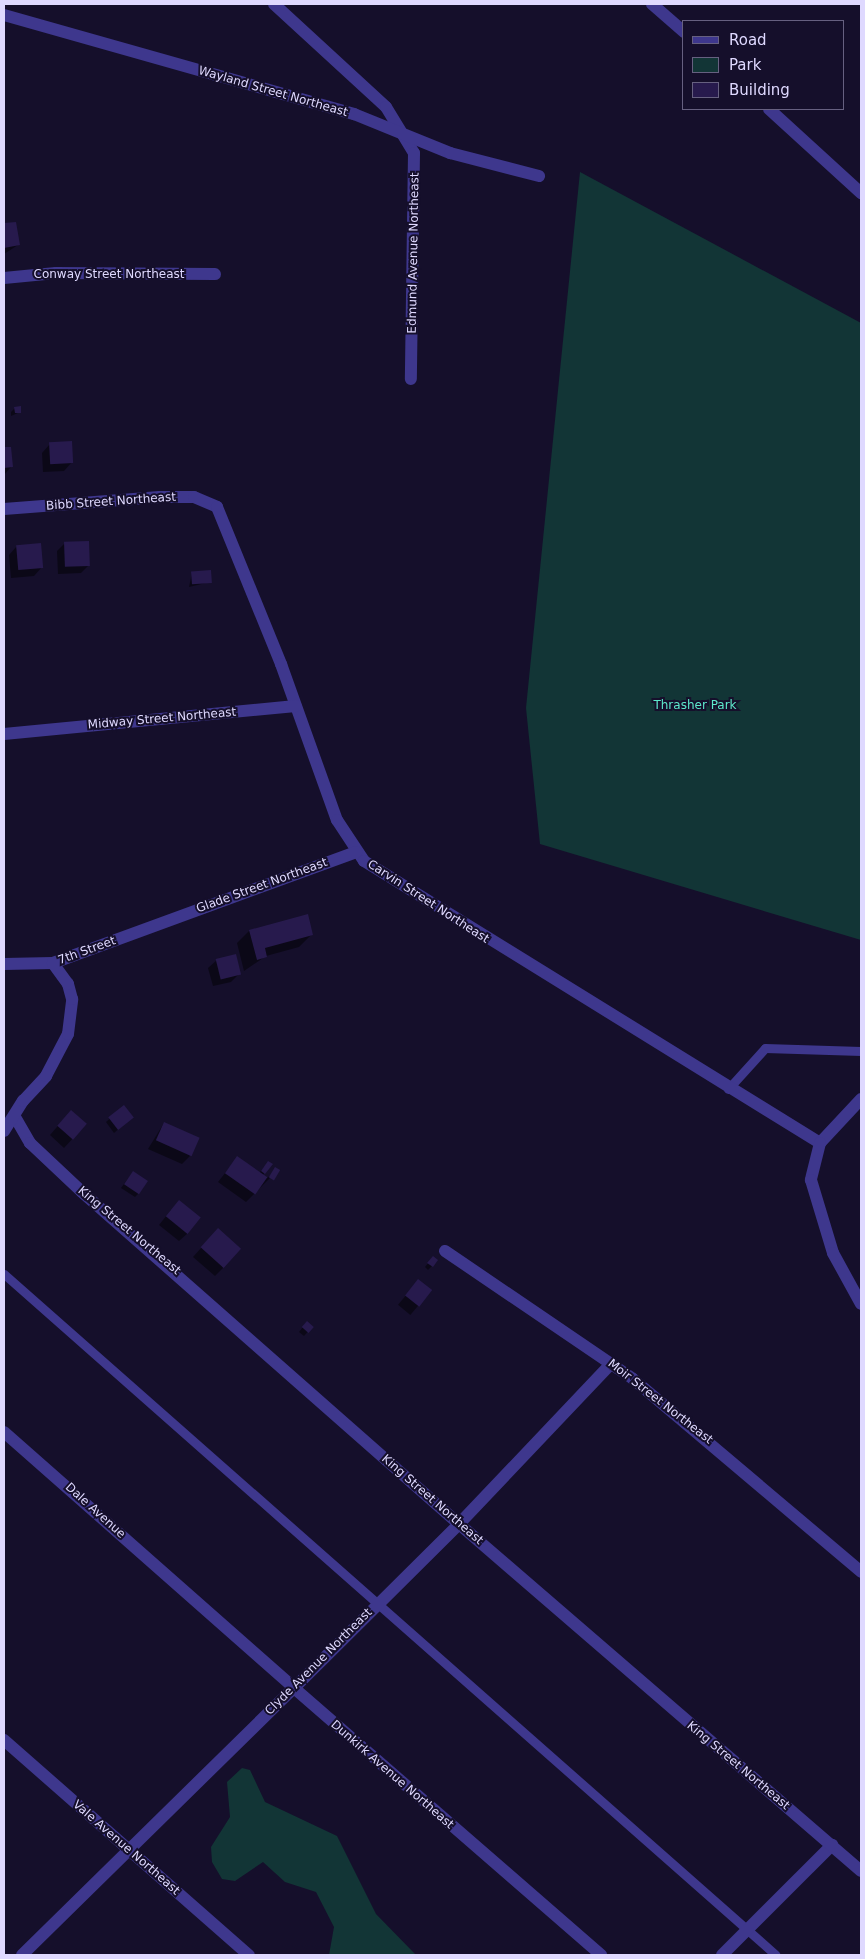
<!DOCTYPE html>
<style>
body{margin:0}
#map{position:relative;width:865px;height:1959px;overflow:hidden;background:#150f2b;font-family:"DejaVu Sans",sans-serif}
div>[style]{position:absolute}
.green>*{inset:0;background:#123536}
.shadow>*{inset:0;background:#0007;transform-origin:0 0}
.building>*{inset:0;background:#271a4d;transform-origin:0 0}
.service>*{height:9px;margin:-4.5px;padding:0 4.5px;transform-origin:4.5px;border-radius:4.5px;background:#3e378d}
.minor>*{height:12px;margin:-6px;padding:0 6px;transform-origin:6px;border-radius:6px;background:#3e378d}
.tertiary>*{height:12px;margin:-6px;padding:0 6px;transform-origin:6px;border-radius:6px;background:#3e378d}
span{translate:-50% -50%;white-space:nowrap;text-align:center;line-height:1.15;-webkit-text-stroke:4px #150f2b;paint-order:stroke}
.street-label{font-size:12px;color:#dfd9ff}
.park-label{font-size:12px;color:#5de8cb}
.frame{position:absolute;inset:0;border:5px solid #dfd9ff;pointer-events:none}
.legend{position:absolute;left:682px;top:20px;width:162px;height:90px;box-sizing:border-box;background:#150f2b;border:1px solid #666080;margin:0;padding:6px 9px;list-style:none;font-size:15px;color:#dfd9ff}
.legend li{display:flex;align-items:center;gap:10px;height:25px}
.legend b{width:25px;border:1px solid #666080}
</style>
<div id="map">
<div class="green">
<i style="clip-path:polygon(580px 172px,861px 323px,861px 940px,540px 844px,526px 708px)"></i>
<i style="clip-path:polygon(242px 1768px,250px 1770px,265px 1802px,337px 1836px,376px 1914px,416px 1955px,329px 1955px,334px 1927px,316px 1892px,285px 1882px,263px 1862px,235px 1881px,222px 1879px,212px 1862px,211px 1847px,230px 1817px,227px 1782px)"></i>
</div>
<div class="shadow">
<i style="clip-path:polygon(15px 223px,18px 245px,4px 254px,4px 225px)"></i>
<i style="clip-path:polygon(15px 408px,20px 412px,11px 416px,11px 412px)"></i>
<i style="clip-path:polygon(50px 444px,72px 462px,64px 471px,43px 472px,42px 453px)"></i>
<i style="clip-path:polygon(4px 448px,10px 448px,11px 467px,4px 475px)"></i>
<i style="clip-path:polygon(65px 543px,89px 565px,81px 573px,58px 574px,57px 551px)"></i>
<i style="clip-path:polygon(17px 546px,42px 567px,34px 576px,11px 578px,9px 555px)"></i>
<i style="clip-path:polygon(192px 573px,210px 582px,189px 587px)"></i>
<i style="clip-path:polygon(249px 931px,312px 934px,299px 947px,266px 956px,244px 971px,237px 943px)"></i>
<i style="clip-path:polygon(217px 960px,239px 974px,231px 982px,213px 986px,208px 968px)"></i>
<i style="clip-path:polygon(123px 1107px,128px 1121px,114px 1133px,106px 1122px)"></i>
<i style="clip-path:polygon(63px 1120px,86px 1124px,64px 1148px,50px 1135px)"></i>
<i style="clip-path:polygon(164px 1123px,190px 1156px,182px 1164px,148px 1149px)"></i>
<i style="clip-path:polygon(237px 1158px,259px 1173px,268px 1163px,271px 1165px,262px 1176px,267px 1178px,278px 1170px,246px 1202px,218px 1182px)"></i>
<i style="clip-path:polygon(133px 1172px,138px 1194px,135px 1197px,121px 1188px)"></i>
<i style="clip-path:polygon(171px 1210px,188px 1233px,179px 1241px,159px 1225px)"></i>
<i style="clip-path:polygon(210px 1238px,223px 1268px,215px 1276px,193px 1257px)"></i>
<i style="clip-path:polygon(429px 1262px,432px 1266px,428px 1270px,425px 1267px)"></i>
<i style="left:418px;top:1281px;width:16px;height:31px;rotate:40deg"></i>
<i style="clip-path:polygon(303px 1327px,312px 1327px,304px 1336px,299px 1332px)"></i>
</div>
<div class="building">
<i style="clip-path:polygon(16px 222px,20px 245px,4px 248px,4px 223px)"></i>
<i style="clip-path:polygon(21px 406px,21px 413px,15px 413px,14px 407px)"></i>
<i style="left:72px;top:441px;width:22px;height:23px;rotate:87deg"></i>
<i style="clip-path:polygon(4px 447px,11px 447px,13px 467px,4px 468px)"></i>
<i style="left:89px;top:541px;width:25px;height:25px;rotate:88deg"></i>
<i style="left:41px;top:543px;width:25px;height:25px;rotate:85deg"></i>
<i style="left:211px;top:570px;width:13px;height:20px;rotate:86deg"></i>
<i style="clip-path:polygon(308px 914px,313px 935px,265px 948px,267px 957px,257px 960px,249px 930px)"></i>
<i style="left:236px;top:954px;width:21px;height:21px;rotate:76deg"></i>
<i style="left:124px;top:1105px;width:16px;height:20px;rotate:52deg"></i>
<i style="left:71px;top:1110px;width:21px;height:21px;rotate:41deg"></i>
<i style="left:164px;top:1122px;width:39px;height:20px;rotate:24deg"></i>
<i style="left:237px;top:1156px;width:37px;height:21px;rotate:35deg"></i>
<i style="clip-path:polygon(268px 1161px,273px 1164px,265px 1174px,261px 1171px)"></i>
<i style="left:275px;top:1167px;width:6px;height:12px;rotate:31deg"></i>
<i style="left:133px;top:1171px;width:18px;height:16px;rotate:34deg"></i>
<i style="left:179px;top:1200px;width:28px;height:21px;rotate:39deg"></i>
<i style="left:218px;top:1228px;width:31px;height:26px;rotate:42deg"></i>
<i style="clip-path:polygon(433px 1256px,438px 1260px,433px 1267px,427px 1263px)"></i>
<i style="left:418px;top:1279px;width:18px;height:21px;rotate:38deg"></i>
<i style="left:307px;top:1321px;width:9px;height:8px;rotate:41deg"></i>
</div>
<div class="service">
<i style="left:728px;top:1089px;width:55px;rotate:-47.9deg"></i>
<i style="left:765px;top:1048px;width:96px;rotate:1.8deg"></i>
<i style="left:4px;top:1274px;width:1029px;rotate:41.42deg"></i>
</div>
<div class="minor">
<i style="left:274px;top:4px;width:152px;rotate:42.6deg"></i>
<i style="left:386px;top:107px;width:54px;rotate:58.7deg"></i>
<i style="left:414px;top:153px;width:226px;rotate:90.8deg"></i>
<i style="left:652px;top:4px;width:43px;rotate:41.2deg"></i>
<i style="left:4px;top:15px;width:364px;rotate:15.8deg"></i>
<i style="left:354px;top:114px;width:104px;rotate:22.1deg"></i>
<i style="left:450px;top:153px;width:92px;rotate:14.5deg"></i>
<i style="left:769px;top:109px;width:125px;rotate:42.4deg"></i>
<i style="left:4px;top:278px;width:52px;rotate:-5.5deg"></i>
<i style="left:56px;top:273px;width:159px;rotate:0.4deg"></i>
<i style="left:4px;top:509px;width:156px;rotate:-4.4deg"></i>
<i style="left:160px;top:497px;width:34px"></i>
<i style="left:194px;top:497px;width:25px;rotate:23deg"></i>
<i style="left:217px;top:507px;width:170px;rotate:67.8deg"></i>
<i style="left:281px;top:664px;width:166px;rotate:70.3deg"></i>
<i style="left:337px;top:820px;width:49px;rotate:56.6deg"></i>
<i style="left:364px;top:861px;width:536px;rotate:31.73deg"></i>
<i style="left:4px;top:734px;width:293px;rotate:-5.5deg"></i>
<i style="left:4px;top:964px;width:49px;rotate:-1.2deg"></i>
<i style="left:53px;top:963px;width:323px;rotate:-20.1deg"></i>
<i style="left:861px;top:1099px;width:60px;rotate:133deg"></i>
<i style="left:820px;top:1143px;width:38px;rotate:104deg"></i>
<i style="left:811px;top:1180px;width:76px;rotate:73.2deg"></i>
<i style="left:833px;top:1253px;width:58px;rotate:61.2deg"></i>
<i style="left:15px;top:1117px;width:30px;rotate:60deg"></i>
<i style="left:30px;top:1143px;width:71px;rotate:43.3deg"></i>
<i style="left:82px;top:1192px;width:502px;rotate:41.37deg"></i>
<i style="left:459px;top:1524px;width:221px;rotate:-46.5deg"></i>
<i style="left:4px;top:1131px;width:36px;rotate:-58deg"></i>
<i style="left:23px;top:1101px;width:34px;rotate:-47deg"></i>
<i style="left:46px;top:1076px;width:47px;rotate:-62.4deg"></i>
<i style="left:68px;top:1034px;width:35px;rotate:-83deg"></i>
<i style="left:72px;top:999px;width:16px;rotate:-105deg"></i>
<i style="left:68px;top:984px;width:26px;rotate:-126deg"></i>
<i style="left:445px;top:1251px;width:227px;rotate:34.2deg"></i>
<i style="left:633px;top:1379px;width:299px;rotate:40.2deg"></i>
<i style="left:4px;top:1740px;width:326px;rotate:41.3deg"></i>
<i style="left:22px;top:1955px;width:381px;rotate:-44.5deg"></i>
<i style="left:294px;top:1688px;width:407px;rotate:41deg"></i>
<i style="left:722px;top:1955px;width:156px;rotate:-45deg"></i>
</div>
<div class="tertiary">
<i style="left:4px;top:1432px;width:387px;rotate:41.4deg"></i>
<i style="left:294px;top:1688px;width:233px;rotate:-44.8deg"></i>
<i style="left:459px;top:1524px;width:531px;rotate:40.8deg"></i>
</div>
<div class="street-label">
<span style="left:273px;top:92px;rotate:16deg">Wayland Street Northeast</span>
<span style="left:414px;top:253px;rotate:-89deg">Edmund Avenue Northeast</span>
<span style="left:109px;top:275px">Conway Street Northeast</span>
<span style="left:111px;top:502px;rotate:-4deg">Bibb Street Northeast</span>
<span style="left:162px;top:719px;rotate:-5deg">Midway Street Northeast</span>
<span style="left:262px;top:886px;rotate:-20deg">Glade Street Northeast</span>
<span style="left:428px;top:902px;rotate:33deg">Carvin Street Northeast</span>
<span style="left:87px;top:951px;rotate:-20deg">7th Street</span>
<span style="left:129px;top:1231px;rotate:40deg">King Street Northeast</span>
<span style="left:660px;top:1402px;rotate:38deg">Moir Street Northeast</span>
<span style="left:432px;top:1500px;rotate:41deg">King Street Northeast</span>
<span style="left:95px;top:1511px;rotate:42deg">Dale Avenue</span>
<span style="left:319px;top:1662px;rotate:-45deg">Clyde Avenue Northeast</span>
<span style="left:738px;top:1766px;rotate:40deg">King Street Northeast</span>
<span style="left:392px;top:1775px;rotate:41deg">Dunkirk Avenue Northeast</span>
<span style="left:126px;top:1848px;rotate:41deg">Vale Avenue Northeast</span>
</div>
<div class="park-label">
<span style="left:695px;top:706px">Thrasher Park</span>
</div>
<div class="frame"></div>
<ul class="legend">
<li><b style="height:6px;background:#3e378d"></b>Road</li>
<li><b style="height:14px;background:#123536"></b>Park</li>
<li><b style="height:14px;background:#271a4d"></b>Building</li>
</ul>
</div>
